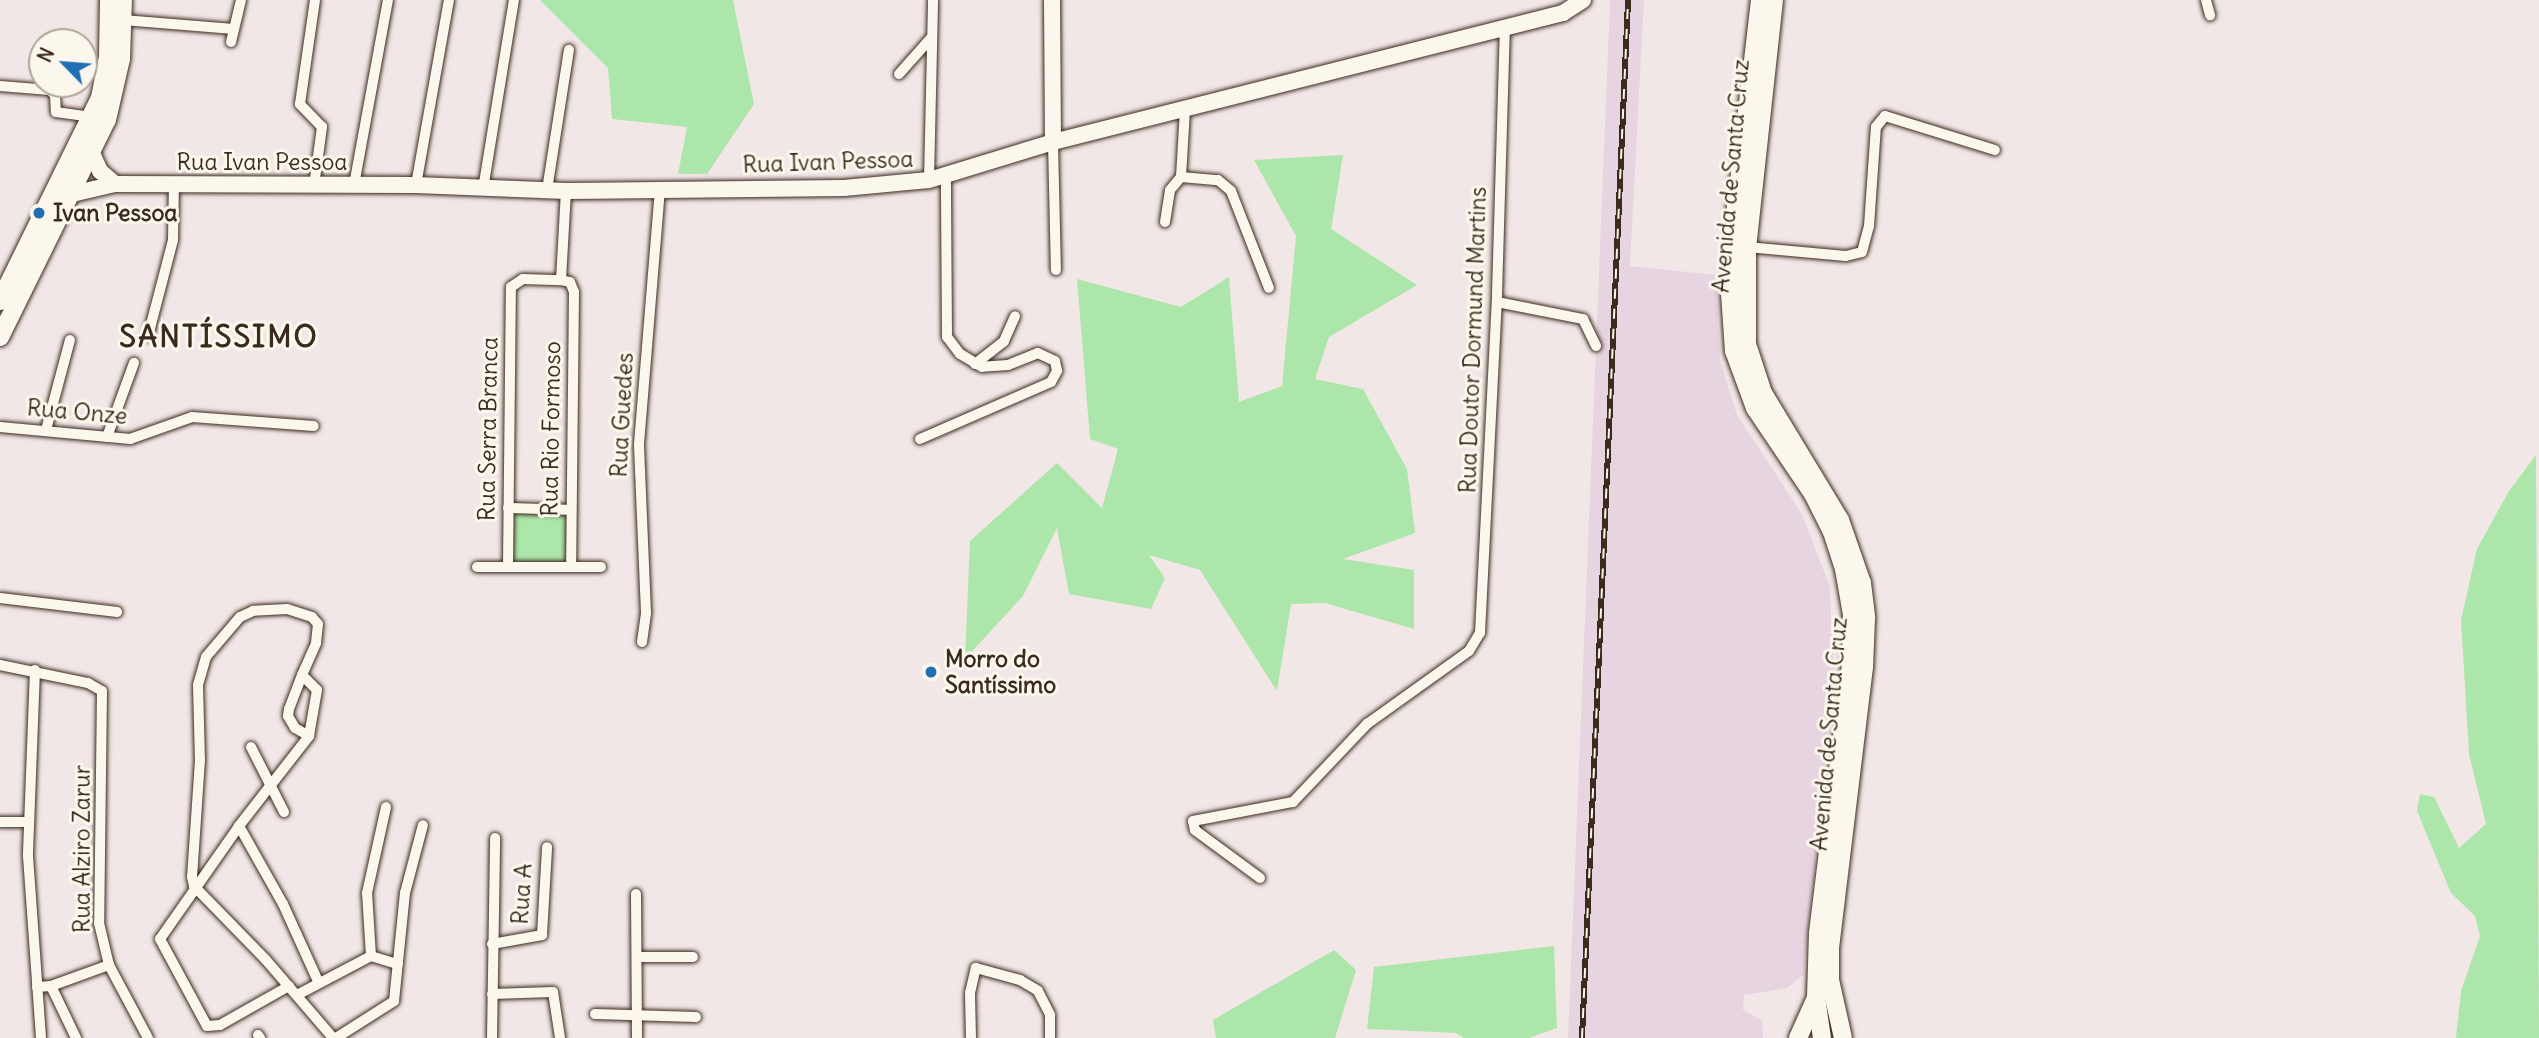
<!DOCTYPE html>
<meta charset="utf-8">
<style>
body{margin:0}
#map{position:relative;width:2539px;height:1038px;overflow:hidden;background:#f2e7e7;font-family:Delius,sans-serif}
div>[style]{position:absolute}
.built>*{inset:0;background:#e7d4e1}
.green>*{inset:0;background:#ade6aa;transform-origin:0 0}
.roads{filter:drop-shadow(0 0 2px #3b2a1e) drop-shadow(0 0 2px #3b2a1e)}
.street>*{height:10px;margin:-5px;padding:0 5px;transform-origin:5px;border-radius:5px;background:#fbf7ec}
.secondary>*{height:16px;margin:-8px;padding:0 8px;transform-origin:8px;border-radius:8px;background:#fbf7ec}
.primary>*{height:18px;margin:-9px;padding:0 9px;transform-origin:9px;border-radius:9px;background:#fbf7ec}
.rail>*{height:6px;margin-top:-3px;transform-origin:0;background:repeating-linear-gradient(90deg,#fbf7ec 0 10px,#3b2a1e 0 20px);box-sizing:border-box;border-block:2px solid #3b2a1e}
.dots>*{width:19px;height:19px;translate:-50% -50%;box-sizing:border-box;border:4px solid #fbf7ec;border-radius:50%}
span{translate:-50% -50%;white-space:nowrap;text-align:center;line-height:1.15;-webkit-text-stroke:6px #fbf7ec;paint-order:stroke}
.street-label{font-size:23px;color:#3b2a1e}
.poi-label{font-size:23px;color:#3b2a1e;font-weight:700}
.left{translate:0 -50%;text-align:left}
.district-label{font-size:30px;color:#3b2a1e;font-weight:700;letter-spacing:2px}
.north{position:absolute;left:28px;top:28px;width:70px;height:70px;box-sizing:border-box;background:#fbf7ec;border:2px solid #aea59a;border-radius:50%;rotate:295deg;font-size:19px;font-weight:700;line-height:28px;text-align:center;color:#3b2a1e}
.north::after{content:'';display:block;margin:auto;width:24px;height:32px;background:#1f6fb2;clip-path:polygon(50% 0,100% 100%,50% 72%,0 100%)}
</style>
<div id="map">
<div class="built">
<i style="clip-path:polygon(1610px 0,1644px 0,1630px 266px,1716px 275px,1720px 360px,1737px 415px,1802px 514px,1830px 587px,1834px 675px,1803px 975px,1787px 988px,1744px 995px,1743px 1010px,1762px 1020px,1763px 1038px,1568px 1038px)"></i>
</div>
<div class="green">
<i style="clip-path:polygon(540px 0,733px 0,754px 104px,707px 174px,678px 174px,687px 127px,612px 119px,608px 68px)"></i>
<i style="clip-path:polygon(1343px 155px,1331px 229px,1417px 285px,1329px 337px,1315px 379px,1363px 389px,1407px 469px,1415px 533px,1343px 559px,1414px 570px,1414px 629px,1325px 603px,1291px 604px,1277px 691px,1200px 570px,1149px 555px,1165px 578px,1151px 609px,1069px 594px,1057px 528px,1023px 596px,965px 659px,970px 541px,1057px 463px,1102px 508px,1118px 449px,1090px 439px,1077px 279px,1181px 307px,1229px 277px,1239px 402px,1282px 386px,1296px 236px,1254px 160px)"></i>
<i style="clip-path:polygon(2536px 455px,2539px 1038px,2456px 1038px,2461px 991px,2480px 936px,2475px 916px,2451px 893px,2417px 811px,2420px 794px,2434px 797px,2459px 848px,2486px 824px,2469px 754px,2461px 620px,2477px 549px,2509px 491px)"></i>
<i style="left:508px;top:508px;width:62px;height:57px;rotate:2deg"></i>
<i style="clip-path:polygon(1554px 946px,1557px 1028px,1529px 1038px,1464px 1038px,1456px 1033px,1367px 1029px,1374px 967px)"></i>
<i style="clip-path:polygon(1334px 950px,1356px 970px,1335px 1038px,1216px 1038px,1213px 1020px)"></i>
</div>
<div class="roads">
<div class="street">
<i style="left:2206px;top:0;width:16px;rotate:75deg"></i>
<i style="left:123px;top:20px;width:111px;rotate:4.6deg"></i>
<i style="left:231px;top:42px;width:43px;rotate:-76.6deg"></i>
<i style="left:899px;top:74px;width:48px;rotate:-48.4deg"></i>
<i style="left:0;top:86px;width:50px;rotate:4.6deg"></i>
<i style="left:50px;top:90px;width:7px;rotate:45deg"></i>
<i style="left:55px;top:95px;width:17px;rotate:87deg"></i>
<i style="left:56px;top:112px;width:37px;rotate:8deg"></i>
<i style="left:1053px;top:142px;width:128px;rotate:88.7deg"></i>
<i style="left:1181px;top:177px;width:37px;rotate:5deg"></i>
<i style="left:1218px;top:180px;width:17px;rotate:40deg"></i>
<i style="left:1231px;top:191px;width:104px;rotate:68.6deg"></i>
<i style="left:929px;top:180px;width:180px;rotate:-88.7deg"></i>
<i style="left:354px;top:185px;width:188px;rotate:-79.6deg"></i>
<i style="left:416px;top:185px;width:188px;rotate:-79.9deg"></i>
<i style="left:314px;top:186px;width:60px;rotate:-82.3deg"></i>
<i style="left:322px;top:127px;width:32px;rotate:-134deg"></i>
<i style="left:300px;top:104px;width:105px;rotate:-81.8deg"></i>
<i style="left:483px;top:189px;width:192px;rotate:-80.7deg"></i>
<i style="left:547px;top:190px;width:142px;rotate:-81.1deg"></i>
<i style="left:1165px;top:222px;width:32px;rotate:-81deg"></i>
<i style="left:1170px;top:190px;width:17px;rotate:-50deg"></i>
<i style="left:1181px;top:177px;width:68px;rotate:-86.6deg"></i>
<i style="left:1747px;top:247px;width:99px;rotate:5.2deg"></i>
<i style="left:1846px;top:256px;width:16px;rotate:-14deg"></i>
<i style="left:1862px;top:252px;width:27px;rotate:-75deg"></i>
<i style="left:1869px;top:226px;width:99px;rotate:-86deg"></i>
<i style="left:1876px;top:127px;width:14px;rotate:-51deg"></i>
<i style="left:1885px;top:116px;width:115px;rotate:17.2deg"></i>
<i style="left:561px;top:280px;width:89px;rotate:-86.8deg"></i>
<i style="left:1497px;top:302px;width:88px;rotate:11.2deg"></i>
<i style="left:1583px;top:319px;width:30px;rotate:64deg"></i>
<i style="left:148px;top:336px;width:99px;rotate:-75.4deg"></i>
<i style="left:173px;top:240px;width:55px;rotate:-89deg"></i>
<i style="left:975px;top:364px;width:37px;rotate:-38deg"></i>
<i style="left:1004px;top:341px;width:27px;rotate:-66deg"></i>
<i style="left:0;top:427px;width:131px;rotate:5.3deg"></i>
<i style="left:130px;top:439px;width:66px;rotate:-19.5deg"></i>
<i style="left:192px;top:417px;width:122px;rotate:4.2deg"></i>
<i style="left:46px;top:430px;width:93px;rotate:-75.1deg"></i>
<i style="left:107px;top:437px;width:79px;rotate:-70deg"></i>
<i style="left:920px;top:439px;width:143px;rotate:-23.5deg"></i>
<i style="left:1051px;top:382px;width:13px;rotate:-61deg"></i>
<i style="left:1057px;top:371px;width:10px;rotate:-101deg"></i>
<i style="left:1055px;top:361px;width:19px;rotate:-155deg"></i>
<i style="left:1038px;top:353px;width:32px;rotate:158deg"></i>
<i style="left:1008px;top:365px;width:26px;rotate:176deg"></i>
<i style="left:982px;top:367px;width:26px;rotate:-149deg"></i>
<i style="left:960px;top:354px;width:21px;rotate:-127deg"></i>
<i style="left:947px;top:337px;width:161px;rotate:-90.4deg"></i>
<i style="left:508px;top:508px;width:62px;rotate:1.8deg"></i>
<i style="left:508px;top:565px;width:278px;rotate:-89.4deg"></i>
<i style="left:511px;top:287px;width:14px;rotate:-34deg"></i>
<i style="left:523px;top:279px;width:38px;rotate:2deg"></i>
<i style="left:561px;top:280px;width:9px;rotate:13deg"></i>
<i style="left:570px;top:282px;width:11px;rotate:68deg"></i>
<i style="left:574px;top:292px;width:274px;rotate:90.6deg"></i>
<i style="left:477px;top:567px;width:124px"></i>
<i style="left:0;top:598px;width:118px;rotate:6.8deg"></i>
<i style="left:642px;top:642px;width:29px;rotate:-82deg"></i>
<i style="left:646px;top:613px;width:169px;rotate:-92.4deg"></i>
<i style="left:639px;top:444px;width:255px;rotate:-85.3deg"></i>
<i style="left:0;top:665px;width:90px;rotate:11.6deg"></i>
<i style="left:88px;top:683px;width:16px;rotate:30deg"></i>
<i style="left:102px;top:691px;width:232px;rotate:90.7deg"></i>
<i style="left:99px;top:923px;width:43px;rotate:76.6deg"></i>
<i style="left:109px;top:965px;width:83px;rotate:61.9deg"></i>
<i style="left:35px;top:670px;width:186px;rotate:92.2deg"></i>
<i style="left:28px;top:856px;width:182px;rotate:85.9deg"></i>
<i style="left:302px;top:675px;width:21px;rotate:45deg"></i>
<i style="left:317px;top:690px;width:47px;rotate:99.9deg"></i>
<i style="left:309px;top:736px;width:16px;rotate:-150deg"></i>
<i style="left:295px;top:728px;width:14px;rotate:-120deg"></i>
<i style="left:288px;top:716px;width:7px;rotate:-82deg"></i>
<i style="left:289px;top:709px;width:36px;rotate:-69deg"></i>
<i style="left:302px;top:675px;width:35px;rotate:-66deg"></i>
<i style="left:316px;top:643px;width:19px;rotate:-84deg"></i>
<i style="left:318px;top:624px;width:9px;rotate:-131deg"></i>
<i style="left:312px;top:617px;width:26px;rotate:-162deg"></i>
<i style="left:287px;top:609px;width:34px;rotate:177deg"></i>
<i style="left:253px;top:611px;width:14px;rotate:155deg"></i>
<i style="left:240px;top:617px;width:52px;rotate:130.4deg"></i>
<i style="left:206px;top:657px;width:29px;rotate:106deg"></i>
<i style="left:198px;top:685px;width:75px;rotate:88.5deg"></i>
<i style="left:200px;top:760px;width:117px;rotate:93.9deg"></i>
<i style="left:192px;top:877px;width:9px;rotate:77deg"></i>
<i style="left:194px;top:886px;width:103px;rotate:45.8deg"></i>
<i style="left:266px;top:960px;width:103px;rotate:49.3deg"></i>
<i style="left:251px;top:747px;width:73px;rotate:63.1deg"></i>
<i style="left:0;top:822px;width:28px"></i>
<i style="left:239px;top:826px;width:90px;rotate:60.6deg"></i>
<i style="left:283px;top:904px;width:85px;rotate:65.6deg"></i>
<i style="left:1260px;top:878px;width:81px;rotate:-143.6deg"></i>
<i style="left:1195px;top:830px;width:9px;rotate:-103deg"></i>
<i style="left:1193px;top:821px;width:102px;rotate:-10.8deg"></i>
<i style="left:1293px;top:802px;width:108px;rotate:-46.5deg"></i>
<i style="left:1367px;top:724px;width:125px;rotate:-35.6deg"></i>
<i style="left:1469px;top:651px;width:21px;rotate:-59deg"></i>
<i style="left:1480px;top:633px;width:339px;rotate:-87.1deg"></i>
<i style="left:1497px;top:294px;width:267px;rotate:-88.3deg"></i>
<i style="left:636px;top:894px;width:144px;rotate:89.6deg"></i>
<i style="left:492px;top:944px;width:51px;rotate:-10.2deg"></i>
<i style="left:542px;top:935px;width:88px;rotate:-86.7deg"></i>
<i style="left:371px;top:956px;width:63px;rotate:-93.6deg"></i>
<i style="left:367px;top:893px;width:88px;rotate:-77.5deg"></i>
<i style="left:637px;top:957px;width:56px"></i>
<i style="left:51px;top:986px;width:58px;rotate:64.3deg"></i>
<i style="left:289px;top:986px;width:79px;rotate:150.5deg"></i>
<i style="left:220px;top:1025px;width:13px;rotate:176deg"></i>
<i style="left:207px;top:1026px;width:99px;rotate:-118.4deg"></i>
<i style="left:160px;top:939px;width:138px;rotate:-55deg"></i>
<i style="left:239px;top:826px;width:114px;rotate:-52.1deg"></i>
<i style="left:37px;top:987px;width:14px;rotate:-4deg"></i>
<i style="left:51px;top:986px;width:62px;rotate:-19.9deg"></i>
<i style="left:492px;top:994px;width:61px;rotate:-1.9deg"></i>
<i style="left:553px;top:992px;width:47px;rotate:81.3deg"></i>
<i style="left:297px;top:995px;width:84px;rotate:-27.8deg"></i>
<i style="left:371px;top:956px;width:28px;rotate:17deg"></i>
<i style="left:595px;top:1014px;width:101px;rotate:1.7deg"></i>
<i style="left:258px;top:1035px;width:4px;rotate:56deg"></i>
<i style="left:336px;top:1038px;width:69px;rotate:-32.5deg"></i>
<i style="left:394px;top:1001px;width:109px;rotate:-84.2deg"></i>
<i style="left:405px;top:893px;width:70px;rotate:-75.2deg"></i>
<i style="left:492px;top:1038px;width:200px;rotate:-89.1deg"></i>
<i style="left:971px;top:1038px;width:45px;rotate:-91.3deg"></i>
<i style="left:970px;top:993px;width:26px;rotate:-77deg"></i>
<i style="left:976px;top:968px;width:46px;rotate:15.3deg"></i>
<i style="left:1020px;top:980px;width:21px;rotate:31deg"></i>
<i style="left:1038px;top:991px;width:27px;rotate:63deg"></i>
<i style="left:1050px;top:1015px;width:23px;rotate:90deg"></i>
</div>
<div class="secondary">
<i style="left:1052px;top:0;width:142px;rotate:89.6deg"></i>
<i style="left:92px;top:153px;width:20px;rotate:66deg"></i>
<i style="left:100px;top:171px;width:20px;rotate:41deg"></i>
<i style="left:72px;top:194px;width:44px;rotate:-13.1deg"></i>
<i style="left:115px;top:184px;width:301px;rotate:0.2deg"></i>
<i style="left:416px;top:185px;width:150px;rotate:2.3deg"></i>
<i style="left:566px;top:191px;width:278px;rotate:-0.6deg"></i>
<i style="left:844px;top:188px;width:85px;rotate:-5.4deg"></i>
<i style="left:929px;top:180px;width:130px;rotate:-17deg"></i>
<i style="left:1053px;top:142px;width:526px;rotate:-14.19deg"></i>
<i style="left:1563px;top:13px;width:24px;rotate:-33deg"></i>
</div>
<div class="primary">
<i style="left:1760px;top:0;width:210px;rotate:96.6deg"></i>
<i style="left:1736px;top:209px;width:84px;rotate:94.1deg"></i>
<i style="left:1730px;top:293px;width:58px;rotate:86.1deg"></i>
<i style="left:1734px;top:351px;width:61px;rotate:69.8deg"></i>
<i style="left:1755px;top:408px;width:104px;rotate:56deg"></i>
<i style="left:1813px;top:494px;width:42px;rotate:63.4deg"></i>
<i style="left:1832px;top:532px;width:39px;rotate:72deg"></i>
<i style="left:1844px;top:569px;width:47px;rotate:80.1deg"></i>
<i style="left:1852px;top:615px;width:49px;rotate:91.2deg"></i>
<i style="left:1851px;top:664px;width:271px;rotate:97deg"></i>
<i style="left:1818px;top:933px;width:64px;rotate:91.8deg"></i>
<i style="left:1816px;top:997px;width:41px;rotate:81.7deg"></i>
<i style="left:1774px;top:0;width:248px;rotate:96.2deg"></i>
<i style="left:1747px;top:247px;width:97px;rotate:90deg"></i>
<i style="left:1747px;top:344px;width:52px;rotate:71.9deg"></i>
<i style="left:1763px;top:393px;width:149px;rotate:58.8deg"></i>
<i style="left:1840px;top:520px;width:67px;rotate:70.8deg"></i>
<i style="left:1862px;top:583px;width:35px;rotate:83deg"></i>
<i style="left:1866px;top:618px;width:49px;rotate:92.3deg"></i>
<i style="left:1864px;top:667px;width:284px;rotate:96.9deg"></i>
<i style="left:1830px;top:949px;width:31px;rotate:90deg"></i>
<i style="left:1830px;top:980px;width:59px;rotate:77.4deg"></i>
<i style="left:0;top:301px;width:226px;rotate:-63.8deg"></i>
<i style="left:100px;top:98px;width:42px;rotate:-79deg"></i>
<i style="left:108px;top:57px;width:57px;rotate:-89deg"></i>
<i style="left:0;top:337px;width:242px;rotate:-63.8deg"></i>
<i style="left:107px;top:120px;width:63px;rotate:-77.1deg"></i>
<i style="left:121px;top:59px;width:59px;rotate:-88.1deg"></i>
<i style="left:1798px;top:1038px;width:42px;rotate:-65.9deg"></i>
</div>
</div>
<div class="rail">
<i style="left:1582px;top:1038px;width:1039px;rotate:-87.46deg"></i>
</div>
<div class="dots">
<i style="left:39px;top:213px;background:#1f6fb2"></i>
<i style="left:931px;top:672px;background:#1f6fb2"></i>
</div>
<div class="street-label">
<span style="left:262px;top:162px">Rua Ivan Pessoa</span>
<span style="left:828px;top:162px;rotate:-2deg">Rua Ivan Pessoa</span>
<span style="left:1731px;top:176px;rotate:-85deg">Avenida de Santa Cruz</span>
<span style="left:1473px;top:340px;rotate:-88deg">Rua Doutor Dormund Martins</span>
<span style="left:77px;top:412px;rotate:5deg">Rua Onze</span>
<span style="left:622px;top:415px;rotate:-87deg">Rua Guedes</span>
<span style="left:488px;top:429px;rotate:-89deg">Rua Serra Branca</span>
<span style="left:551px;top:429px;rotate:-89deg">Rua Rio Formoso</span>
<span style="left:1829px;top:734px;rotate:-85deg">Avenida de Santa Cruz</span>
<span style="left:82px;top:849px;rotate:-90deg">Rua Alziro Zarur</span>
<span style="left:522px;top:894px;rotate:-86deg">Rua A</span>
</div>
<div class="poi-label">
<span class="left" style="left:53px;top:213px">Ivan Pessoa</span>
<span class="left" style="left:945px;top:672px">Morro do<br>Santíssimo</span>
</div>
<div class="district-label">
<span style="left:219px;top:336px">SANTÍSSIMO</span>
</div>
<div class="north">N</div>
</div>
